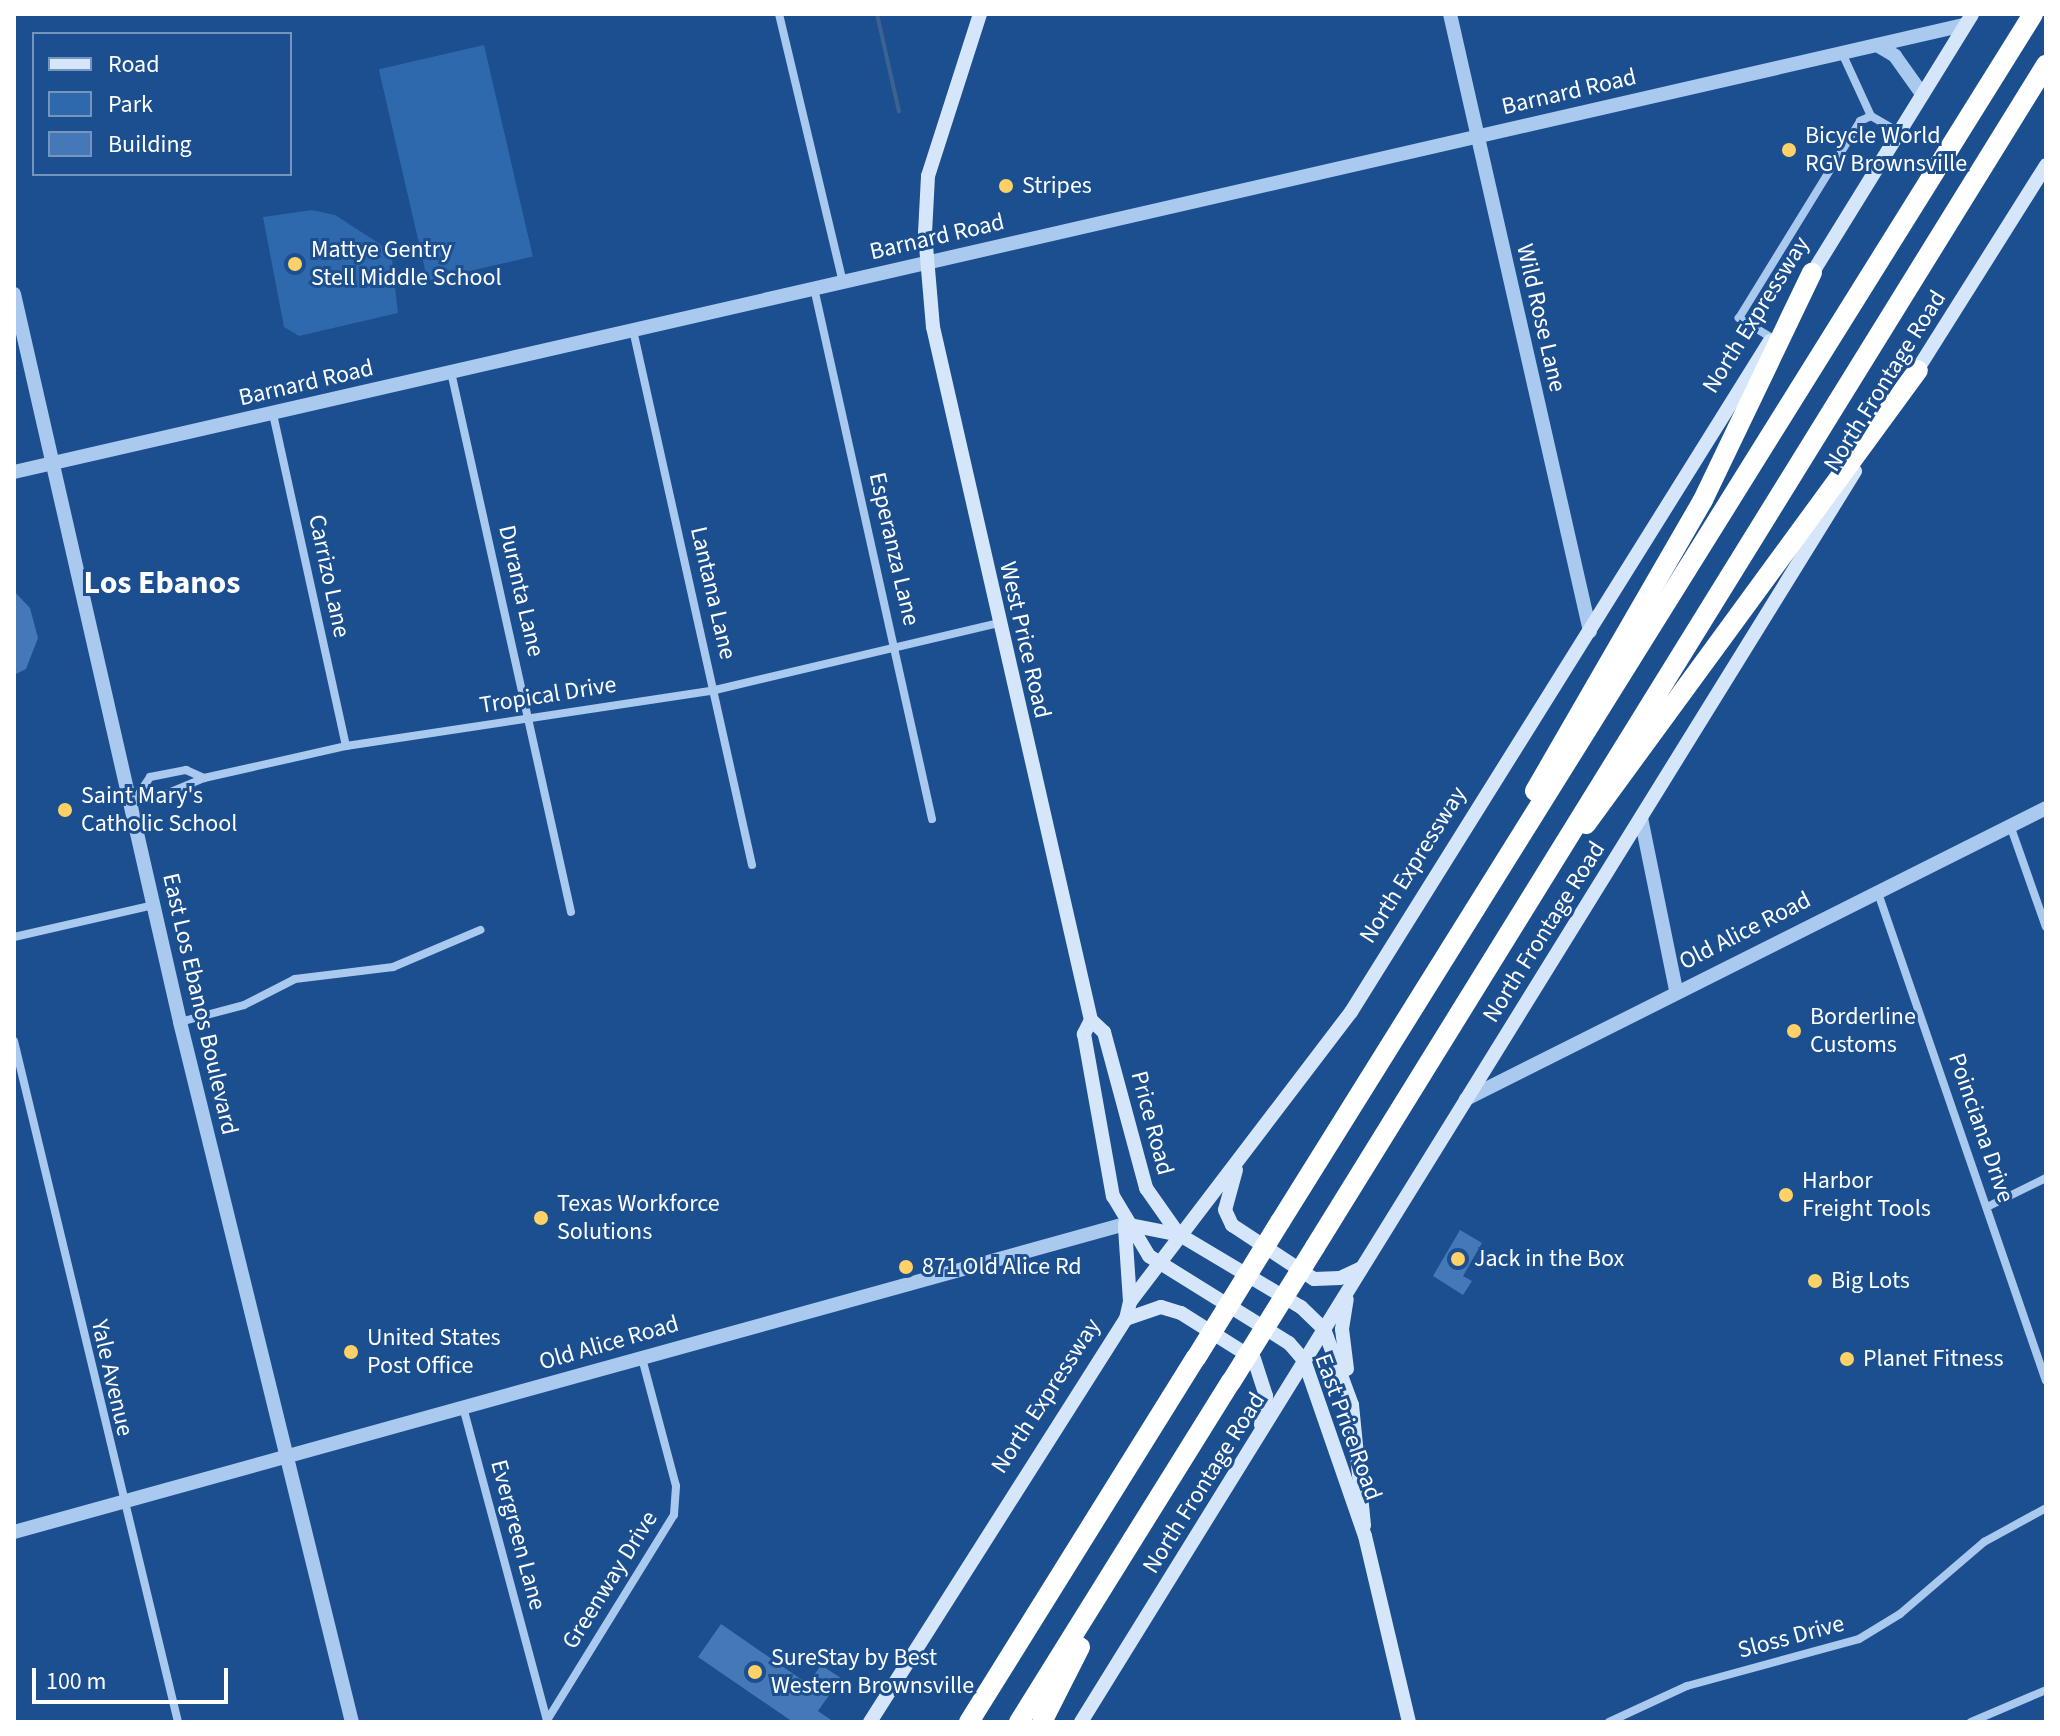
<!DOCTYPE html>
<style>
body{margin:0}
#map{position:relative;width:2060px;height:1736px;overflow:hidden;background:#1b4f8f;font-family:"Source Sans 3",sans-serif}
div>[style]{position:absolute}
.green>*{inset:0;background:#2e69ad;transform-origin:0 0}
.stream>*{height:4px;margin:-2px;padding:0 2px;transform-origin:2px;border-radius:2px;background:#3c6290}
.building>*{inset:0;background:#4478b7}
.minor>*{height:8px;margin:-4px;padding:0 4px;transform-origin:4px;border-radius:4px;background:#a9c9ee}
.tertiary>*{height:14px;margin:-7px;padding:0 7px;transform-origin:7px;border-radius:7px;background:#a9c9ee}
.secondary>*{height:14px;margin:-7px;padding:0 7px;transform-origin:7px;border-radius:7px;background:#d6e6fa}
.motorway>*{height:20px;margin:-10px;padding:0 10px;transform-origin:10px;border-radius:10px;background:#fff}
.motorway-bridge>*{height:20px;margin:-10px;padding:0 10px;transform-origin:10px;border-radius:10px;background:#fff}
.dots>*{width:22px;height:22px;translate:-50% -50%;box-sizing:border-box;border:4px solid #1b4f8f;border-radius:50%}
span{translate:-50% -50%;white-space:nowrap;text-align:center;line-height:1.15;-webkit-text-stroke:6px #1b4f8f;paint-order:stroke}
.street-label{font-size:24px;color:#fff}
.poi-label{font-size:24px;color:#fff}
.left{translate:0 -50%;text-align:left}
.district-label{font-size:32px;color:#fff;font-weight:700}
.frame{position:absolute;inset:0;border:16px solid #fff;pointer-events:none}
.legend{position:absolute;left:32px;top:32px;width:260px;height:144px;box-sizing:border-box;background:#1b4f8f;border:2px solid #7695bc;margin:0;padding:10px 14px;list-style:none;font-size:24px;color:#fff}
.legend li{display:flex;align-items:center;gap:16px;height:40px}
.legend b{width:40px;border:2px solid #7695bc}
.scale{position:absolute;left:32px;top:1668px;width:196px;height:36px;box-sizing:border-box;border:4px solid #fff;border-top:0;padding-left:10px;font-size:24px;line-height:28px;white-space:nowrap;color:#fff;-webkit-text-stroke:6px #1b4f8f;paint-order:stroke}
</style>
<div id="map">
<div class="green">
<i style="left:484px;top:45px;width:217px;height:108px;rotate:77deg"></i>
<i style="clip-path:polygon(312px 210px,335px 215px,380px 244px,392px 260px,398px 313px,299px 336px,284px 327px,263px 217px)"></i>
</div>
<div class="stream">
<i style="left:877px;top:14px;width:100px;rotate:77.3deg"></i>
</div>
<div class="building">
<i style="clip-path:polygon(14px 591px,30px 608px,38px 638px,26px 669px,14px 675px)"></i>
<i style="clip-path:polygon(1460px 1230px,1482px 1243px,1463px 1276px,1472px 1281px,1463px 1295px,1433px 1276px)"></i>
<i style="clip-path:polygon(721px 1624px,808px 1684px,821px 1665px,841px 1678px,818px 1711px,834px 1722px,793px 1722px,698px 1657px)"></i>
</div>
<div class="minor">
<i style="left:779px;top:14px;width:276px;rotate:76.6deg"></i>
<i style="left:1842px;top:53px;width:69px;rotate:65.3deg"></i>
<i style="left:1871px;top:116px;width:32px;rotate:30deg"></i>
<i style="left:814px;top:288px;width:544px;rotate:77.47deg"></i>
<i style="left:633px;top:330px;width:548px;rotate:77.46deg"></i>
<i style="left:1772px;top:338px;width:39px;rotate:-149deg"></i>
<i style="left:1739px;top:318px;width:231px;rotate:-58.4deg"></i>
<i style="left:1860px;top:121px;width:12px;rotate:-24deg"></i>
<i style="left:451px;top:372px;width:553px;rotate:77.47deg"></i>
<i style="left:273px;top:414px;width:340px;rotate:77.6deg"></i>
<i style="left:140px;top:792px;width:18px;rotate:-56deg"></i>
<i style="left:150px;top:777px;width:37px;rotate:-11deg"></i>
<i style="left:186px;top:770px;width:20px;rotate:24deg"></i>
<i style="left:129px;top:795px;width:25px;rotate:9deg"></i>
<i style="left:154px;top:799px;width:54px;rotate:-22.8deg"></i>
<i style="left:204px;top:778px;width:146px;rotate:-12.7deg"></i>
<i style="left:346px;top:746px;width:373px;rotate:-8.6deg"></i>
<i style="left:715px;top:690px;width:291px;rotate:-13.3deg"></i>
<i style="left:2010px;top:825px;width:108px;rotate:70.6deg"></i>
<i style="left:1877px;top:890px;width:519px;rotate:71.01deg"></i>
<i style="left:14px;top:937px;width:144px;rotate:-12.9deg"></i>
<i style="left:180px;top:1022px;width:66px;rotate:-14.9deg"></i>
<i style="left:244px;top:1005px;width:57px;rotate:-27deg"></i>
<i style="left:295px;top:979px;width:99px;rotate:-7deg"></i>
<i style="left:393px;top:967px;width:95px;rotate:-23deg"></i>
<i style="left:14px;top:1041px;width:700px;rotate:76.46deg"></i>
<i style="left:1987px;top:1207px;width:66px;rotate:-26.2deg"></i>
<i style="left:463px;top:1407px;width:324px;rotate:75deg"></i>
<i style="left:546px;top:1722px;width:243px;rotate:-58.3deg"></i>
<i style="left:674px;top:1515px;width:29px;rotate:-86deg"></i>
<i style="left:676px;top:1486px;width:132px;rotate:-104.9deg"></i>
<i style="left:1609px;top:1722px;width:86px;rotate:-24.8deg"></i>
<i style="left:1687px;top:1686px;width:178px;rotate:-15.3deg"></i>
<i style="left:1859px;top:1639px;width:48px;rotate:-31.4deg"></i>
<i style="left:1900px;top:1614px;width:111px;rotate:-40.6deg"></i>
<i style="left:1984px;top:1542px;width:71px;rotate:-28.7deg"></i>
<i style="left:1971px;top:1722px;width:82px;rotate:-23.1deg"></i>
</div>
<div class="tertiary">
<i style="left:1450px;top:14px;width:633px;rotate:77.22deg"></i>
<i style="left:1877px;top:45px;width:21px;rotate:31deg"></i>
<i style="left:1895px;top:56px;width:47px;rotate:54.6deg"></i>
<i style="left:14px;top:294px;width:747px;rotate:77.15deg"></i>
<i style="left:180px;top:1022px;width:721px;rotate:76.2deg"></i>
<i style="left:14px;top:472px;width:2001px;rotate:-12.91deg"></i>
<i style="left:1641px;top:818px;width:176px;rotate:78.5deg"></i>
<i style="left:1466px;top:1099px;width:649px;rotate:-26.64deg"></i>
<i style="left:14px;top:1532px;width:1153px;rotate:-15.49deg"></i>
</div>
<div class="secondary">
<i style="left:980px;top:14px;width:170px;rotate:107.8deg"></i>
<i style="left:928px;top:176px;width:58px;rotate:93deg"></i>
<i style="left:925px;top:234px;width:93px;rotate:85.1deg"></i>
<i style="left:933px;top:327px;width:711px;rotate:77.16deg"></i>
<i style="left:1091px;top:1020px;width:16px;rotate:117deg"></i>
<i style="left:1084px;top:1034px;width:165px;rotate:79.9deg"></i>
<i style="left:1113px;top:1196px;width:70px;rotate:59deg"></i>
<i style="left:1149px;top:1256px;width:165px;rotate:31.9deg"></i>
<i style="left:1289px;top:1343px;width:23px;rotate:49deg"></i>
<i style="left:1304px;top:1360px;width:186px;rotate:70.9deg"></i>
<i style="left:1365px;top:1536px;width:191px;rotate:76.7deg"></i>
<i style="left:1808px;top:280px;width:312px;rotate:-58.3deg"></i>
<i style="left:1914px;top:375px;width:248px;rotate:-57.8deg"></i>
<i style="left:1091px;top:1020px;width:18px;rotate:43deg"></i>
<i style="left:1104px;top:1032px;width:162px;rotate:74.9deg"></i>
<i style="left:1146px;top:1188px;width:57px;rotate:54.9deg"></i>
<i style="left:1236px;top:1170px;width:41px;rotate:105.4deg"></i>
<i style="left:1225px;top:1210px;width:17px;rotate:65deg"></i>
<i style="left:1232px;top:1225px;width:98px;rotate:33.4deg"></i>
<i style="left:1314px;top:1279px;width:26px;rotate:-2deg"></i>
<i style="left:1340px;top:1278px;width:23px;rotate:-25deg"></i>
<i style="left:1125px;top:1224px;width:56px;rotate:11.3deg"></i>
<i style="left:1180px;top:1235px;width:141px;rotate:30.8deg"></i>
<i style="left:1301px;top:1307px;width:32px;rotate:44deg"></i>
<i style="left:1324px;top:1329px;width:81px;rotate:69.8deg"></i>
<i style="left:1352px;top:1405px;width:121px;rotate:84.3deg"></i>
<i style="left:1125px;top:1228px;width:74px;rotate:86.1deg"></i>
<i style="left:1126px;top:1319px;width:37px;rotate:-19deg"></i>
<i style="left:1161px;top:1307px;width:21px;rotate:17deg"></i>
<i style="left:1181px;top:1313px;width:86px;rotate:32.2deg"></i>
<i style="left:1254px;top:1359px;width:39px;rotate:72deg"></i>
<i style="left:1266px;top:1396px;width:29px;rotate:100deg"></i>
<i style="left:1347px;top:1369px;width:40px;rotate:-97.1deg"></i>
<i style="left:1342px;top:1329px;width:30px;rotate:-81deg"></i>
<i style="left:870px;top:1722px;width:477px;rotate:-57.6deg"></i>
<i style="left:1126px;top:1319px;width:17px;rotate:-77deg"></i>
<i style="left:1130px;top:1302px;width:365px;rotate:-52.7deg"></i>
<i style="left:1351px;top:1012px;width:791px;rotate:-58.02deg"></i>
<i style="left:1081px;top:1722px;width:1471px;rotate:-58.25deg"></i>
</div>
<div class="motorway">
<i style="left:1535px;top:791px;width:336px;rotate:-60deg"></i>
<i style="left:1703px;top:500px;width:252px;rotate:-64.4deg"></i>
<i style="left:1586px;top:824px;width:562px;rotate:-53.82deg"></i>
<i style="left:1280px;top:1222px;width:1423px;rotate:-58.06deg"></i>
<i style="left:1315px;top:1247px;width:1390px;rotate:-58.27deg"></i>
<i style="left:969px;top:1722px;width:429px;rotate:-58.1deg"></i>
<i style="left:1019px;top:1722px;width:401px;rotate:-58.1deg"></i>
<i style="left:1042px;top:1722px;width:84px;rotate:-63.1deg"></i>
</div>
<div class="motorway-bridge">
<i style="left:1196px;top:1358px;width:160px;rotate:-58.3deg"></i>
<i style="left:1231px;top:1382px;width:159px;rotate:-58.1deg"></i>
</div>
<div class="dots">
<i style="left:1789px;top:150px;background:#ffd166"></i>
<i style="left:1006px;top:186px;background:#ffd166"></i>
<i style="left:295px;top:264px;background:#ffd166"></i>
<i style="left:65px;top:810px;background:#ffd166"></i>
<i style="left:1794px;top:1031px;background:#ffd166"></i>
<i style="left:1786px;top:1195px;background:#ffd166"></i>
<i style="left:541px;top:1218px;background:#ffd166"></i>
<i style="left:1458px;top:1259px;background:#ffd166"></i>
<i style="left:906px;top:1267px;background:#ffd166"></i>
<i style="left:1815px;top:1281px;background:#ffd166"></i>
<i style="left:351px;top:1352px;background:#ffd166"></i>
<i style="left:1847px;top:1359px;background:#ffd166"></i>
<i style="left:755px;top:1672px;background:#ffd166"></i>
</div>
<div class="street-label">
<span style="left:1569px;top:92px;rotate:-13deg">Barnard Road</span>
<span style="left:937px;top:237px;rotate:-13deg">Barnard Road</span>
<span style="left:1756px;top:315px;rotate:-58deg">North Expressway</span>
<span style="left:1541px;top:318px;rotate:77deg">Wild Rose Lane</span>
<span style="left:1885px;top:381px;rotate:-58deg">North Frontage Road</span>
<span style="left:306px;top:383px;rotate:-13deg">Barnard Road</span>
<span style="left:894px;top:549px;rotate:77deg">Esperanza Lane</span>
<span style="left:329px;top:576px;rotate:78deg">Carrizo Lane</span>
<span style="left:521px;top:591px;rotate:77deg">Duranta Lane</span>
<span style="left:713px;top:593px;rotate:77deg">Lantana Lane</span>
<span style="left:1025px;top:640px;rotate:77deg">West Price Road</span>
<span style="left:548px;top:695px;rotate:-9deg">Tropical Drive</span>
<span style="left:1413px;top:865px;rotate:-58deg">North Expressway</span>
<span style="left:1745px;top:931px;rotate:-27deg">Old Alice Road</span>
<span style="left:1544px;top:932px;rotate:-58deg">North Frontage Road</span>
<span style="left:200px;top:1004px;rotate:77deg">East Los Ebanos Boulevard</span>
<span style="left:1152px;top:1123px;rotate:75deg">Price Road</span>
<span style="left:1981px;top:1128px;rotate:71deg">Poinciana Drive</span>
<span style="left:609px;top:1343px;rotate:-16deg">Old Alice Road</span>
<span style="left:112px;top:1378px;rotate:77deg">Yale Avenue</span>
<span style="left:1046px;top:1396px;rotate:-57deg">North Expressway</span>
<span style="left:1348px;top:1427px;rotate:70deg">East Price Road</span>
<span style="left:1204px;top:1483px;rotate:-58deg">North Frontage Road</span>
<span style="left:518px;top:1535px;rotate:75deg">Evergreen Lane</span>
<span style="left:610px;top:1580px;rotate:-58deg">Greenway Drive</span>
<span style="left:1791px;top:1637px;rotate:-15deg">Sloss Drive</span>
</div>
<div class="poi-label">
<span class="left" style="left:1805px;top:150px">Bicycle World<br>RGV Brownsville</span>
<span class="left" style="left:1022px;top:186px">Stripes</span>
<span class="left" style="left:311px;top:264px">Mattye Gentry<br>Stell Middle School</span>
<span class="left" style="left:81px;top:810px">Saint Mary's<br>Catholic School</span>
<span class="left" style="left:1810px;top:1031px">Borderline<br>Customs</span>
<span class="left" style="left:1802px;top:1195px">Harbor<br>Freight Tools</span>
<span class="left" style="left:557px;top:1218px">Texas Workforce<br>Solutions</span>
<span class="left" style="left:1474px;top:1259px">Jack in the Box</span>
<span class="left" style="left:922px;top:1267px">871 Old Alice Rd</span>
<span class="left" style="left:1831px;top:1281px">Big Lots</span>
<span class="left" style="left:367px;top:1352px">United States<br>Post Office</span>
<span class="left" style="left:1863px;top:1359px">Planet Fitness</span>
<span class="left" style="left:771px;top:1672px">SureStay by Best<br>Western Brownsville</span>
</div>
<div class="district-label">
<span style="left:162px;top:583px">Los Ebanos</span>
</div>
<div class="frame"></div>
<ul class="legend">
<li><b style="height:10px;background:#d6e6fa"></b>Road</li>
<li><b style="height:22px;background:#2e69ad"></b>Park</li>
<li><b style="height:22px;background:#4478b7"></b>Building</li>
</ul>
<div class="scale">100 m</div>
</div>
